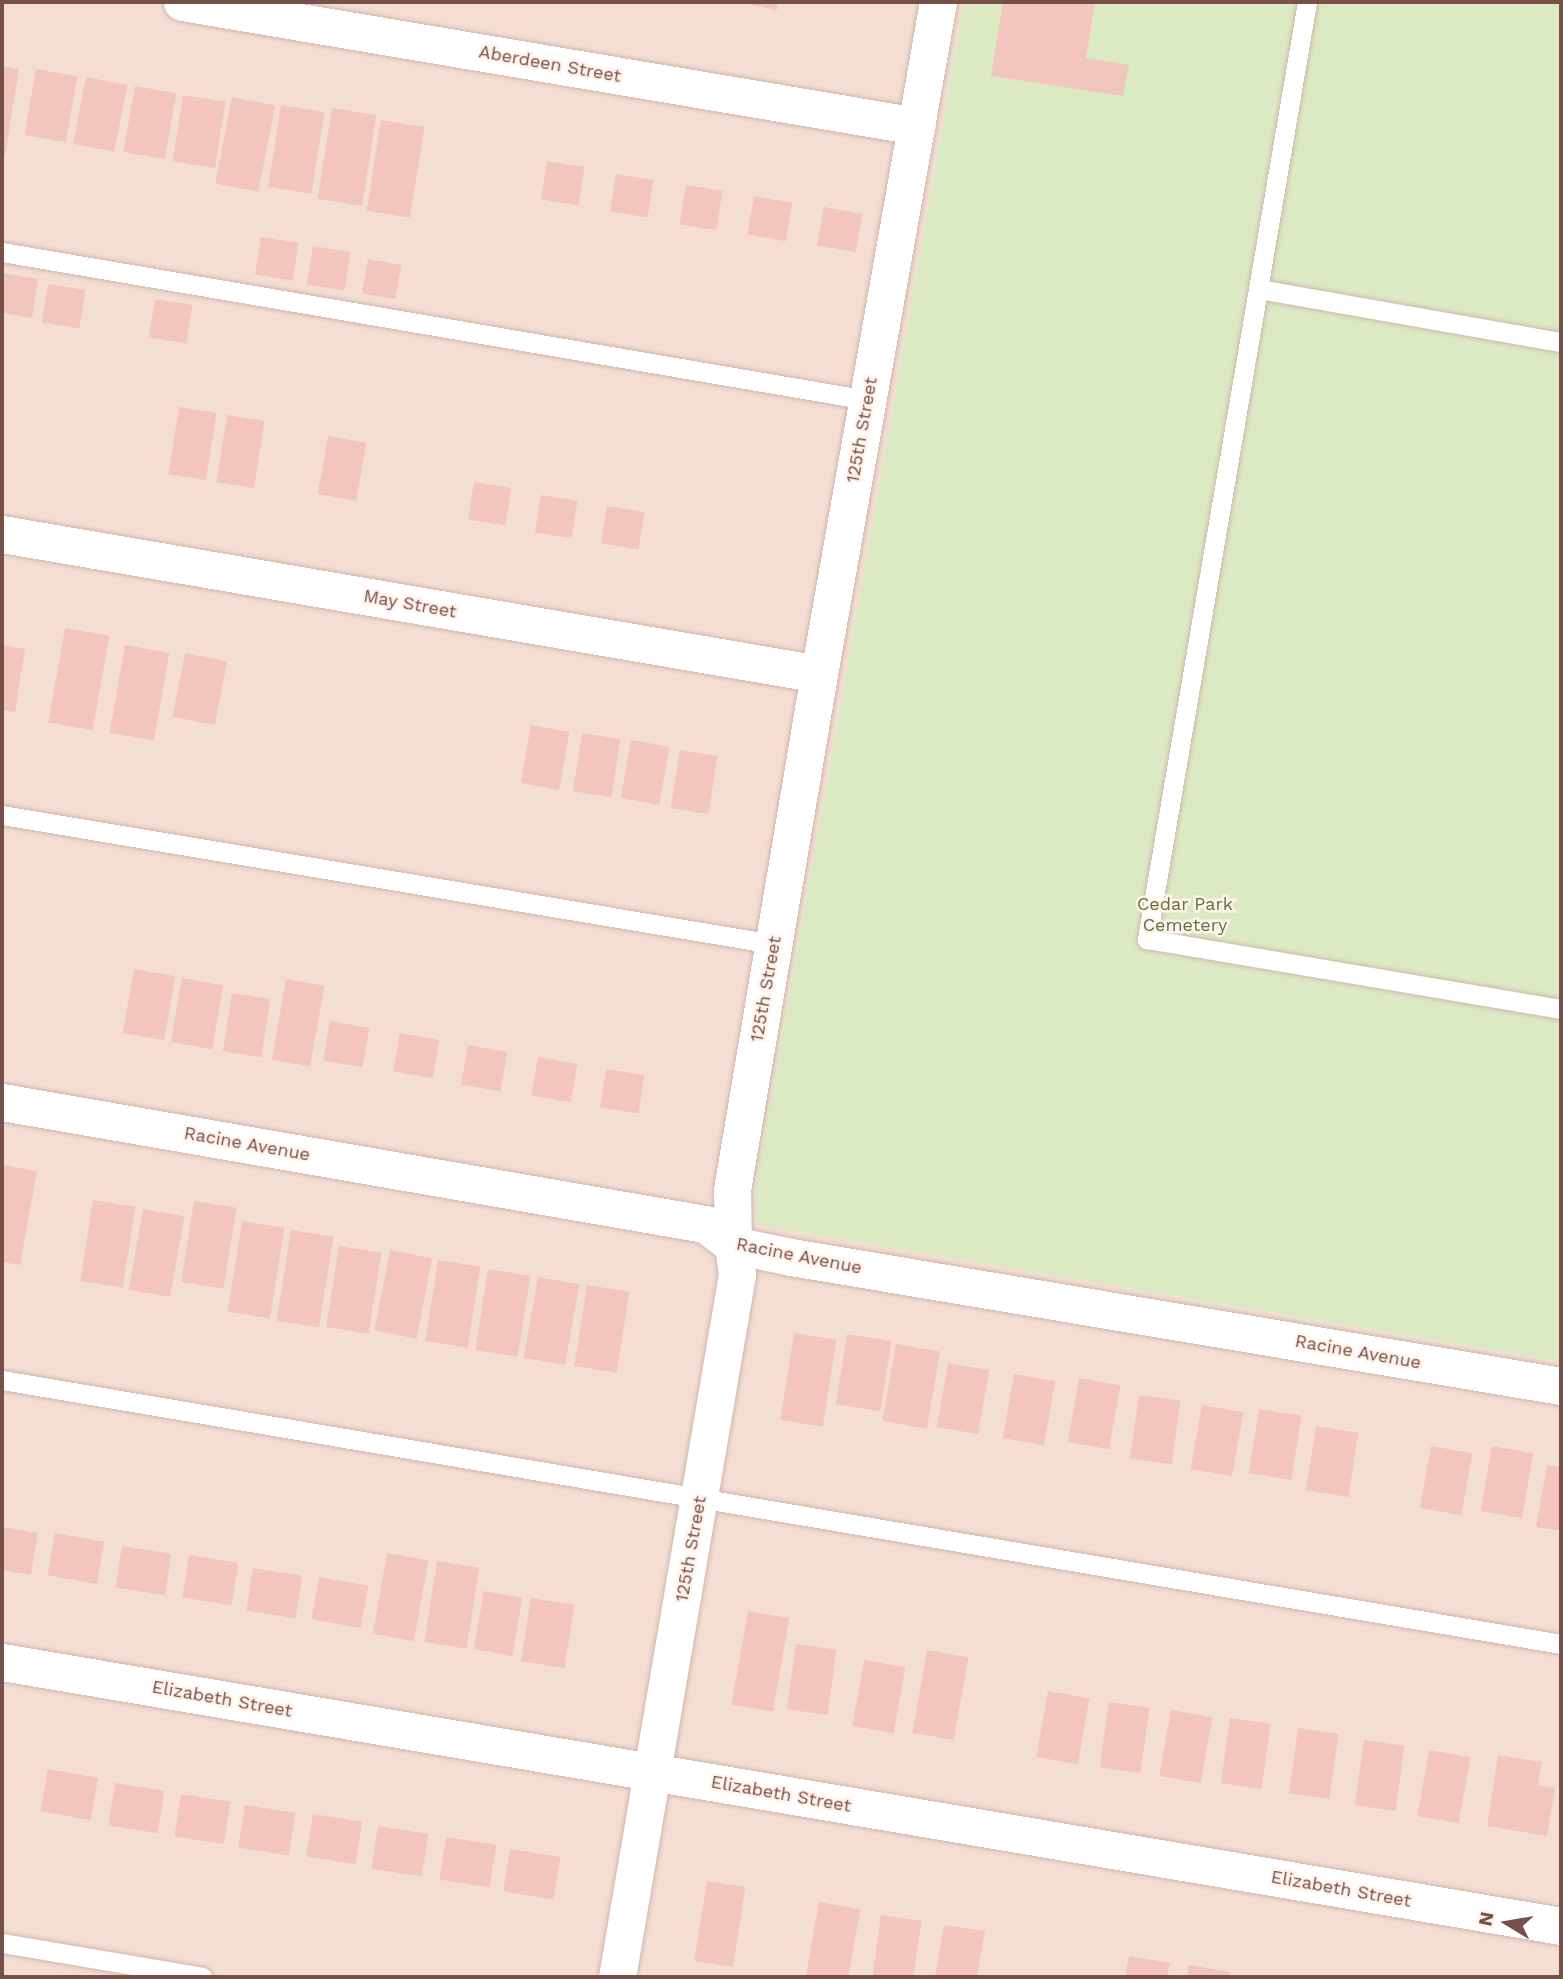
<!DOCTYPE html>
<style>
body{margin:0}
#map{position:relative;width:1563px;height:1979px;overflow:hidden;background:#fdeee5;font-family:"Work Sans",sans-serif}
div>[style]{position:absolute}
.residential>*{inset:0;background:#f4ded3}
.green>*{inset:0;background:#dbeac3}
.building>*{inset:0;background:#f2c6bc;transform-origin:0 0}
.roads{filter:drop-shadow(0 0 2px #d0b6ad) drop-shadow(0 0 2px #d0b6ad)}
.lane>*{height:19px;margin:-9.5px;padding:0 9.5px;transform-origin:9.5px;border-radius:9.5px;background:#fff}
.street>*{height:37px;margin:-18.5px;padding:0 18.5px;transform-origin:18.5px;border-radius:18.5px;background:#fff}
span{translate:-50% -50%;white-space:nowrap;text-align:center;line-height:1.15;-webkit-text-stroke:5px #fff3eb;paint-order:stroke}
.street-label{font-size:18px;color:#765049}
.park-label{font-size:18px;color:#5a763e}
.frame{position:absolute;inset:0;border:4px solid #765049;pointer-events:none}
.north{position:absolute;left:1472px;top:1888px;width:70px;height:70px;-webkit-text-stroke:5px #fff3eb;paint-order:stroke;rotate:281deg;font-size:19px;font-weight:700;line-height:28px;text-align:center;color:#765049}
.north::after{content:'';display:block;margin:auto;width:24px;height:32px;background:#765049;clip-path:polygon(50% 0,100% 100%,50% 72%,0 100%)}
</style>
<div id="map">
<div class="residential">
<i style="clip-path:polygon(2px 2px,964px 2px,754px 1194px,757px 1225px,1561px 1362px,1561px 1977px,2px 1977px)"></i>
</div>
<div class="green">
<i style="clip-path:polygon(964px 2px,1561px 2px,1561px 1362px,757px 1225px,754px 1194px)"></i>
</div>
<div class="building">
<i style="clip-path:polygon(737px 2px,778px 2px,777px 10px)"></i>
<i style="clip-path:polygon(1003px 2px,1095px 2px,1086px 58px,1129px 65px,1123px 96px,991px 76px)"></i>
<i style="clip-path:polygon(2px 66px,19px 69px,5px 156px,2px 155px)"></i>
<i style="left:36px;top:69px;width:42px;height:67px;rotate:10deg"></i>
<i style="left:86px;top:77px;width:42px;height:68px;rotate:11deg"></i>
<i style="left:135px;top:86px;width:42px;height:67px;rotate:10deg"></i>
<i style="left:183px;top:95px;width:43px;height:67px;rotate:9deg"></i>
<i style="left:232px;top:97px;width:44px;height:88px;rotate:11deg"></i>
<i style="left:281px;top:105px;width:44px;height:83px;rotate:9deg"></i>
<i style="left:332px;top:108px;width:45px;height:92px;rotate:9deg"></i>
<i style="left:381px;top:120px;width:44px;height:92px;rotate:9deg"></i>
<i style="left:547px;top:161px;width:38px;height:39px;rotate:9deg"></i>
<i style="left:616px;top:174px;width:38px;height:38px;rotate:9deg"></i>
<i style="left:686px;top:185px;width:37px;height:40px;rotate:9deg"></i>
<i style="left:754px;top:196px;width:39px;height:39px;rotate:10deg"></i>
<i style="left:824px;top:207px;width:39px;height:39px;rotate:10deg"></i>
<i style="left:261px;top:237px;width:38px;height:38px;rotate:9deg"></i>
<i style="left:313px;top:246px;width:38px;height:39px;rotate:9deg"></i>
<i style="left:368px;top:259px;width:34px;height:35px;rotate:10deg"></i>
<i style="clip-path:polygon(2px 273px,38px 279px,32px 318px,2px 313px)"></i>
<i style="left:48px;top:284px;width:38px;height:39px;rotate:9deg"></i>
<i style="left:155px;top:299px;width:38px;height:39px;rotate:9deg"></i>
<i style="left:179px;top:407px;width:38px;height:68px;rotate:9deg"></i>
<i style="left:227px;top:415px;width:38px;height:68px;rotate:9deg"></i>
<i style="left:328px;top:436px;width:39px;height:59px;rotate:10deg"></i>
<i style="left:474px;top:482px;width:38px;height:38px;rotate:9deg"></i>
<i style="left:541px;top:495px;width:37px;height:38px;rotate:9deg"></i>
<i style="left:607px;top:506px;width:38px;height:38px;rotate:9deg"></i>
<i style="left:65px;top:628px;width:45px;height:96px;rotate:10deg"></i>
<i style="clip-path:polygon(2px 645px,25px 649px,15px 712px,2px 710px)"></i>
<i style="left:125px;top:645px;width:45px;height:89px;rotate:10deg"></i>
<i style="left:185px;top:653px;width:43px;height:65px;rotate:11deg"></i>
<i style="left:531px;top:725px;width:39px;height:59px;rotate:10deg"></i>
<i style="left:582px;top:733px;width:39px;height:59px;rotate:9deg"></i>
<i style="left:631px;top:740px;width:39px;height:59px;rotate:10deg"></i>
<i style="left:680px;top:750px;width:38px;height:59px;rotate:9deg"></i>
<i style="left:134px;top:969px;width:42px;height:65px;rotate:10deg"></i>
<i style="left:182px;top:978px;width:42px;height:65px;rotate:10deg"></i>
<i style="left:286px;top:979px;width:39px;height:82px;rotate:10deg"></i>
<i style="left:232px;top:993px;width:39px;height:59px;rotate:9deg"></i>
<i style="left:330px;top:1021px;width:40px;height:40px;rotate:10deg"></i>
<i style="left:400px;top:1033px;width:40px;height:39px;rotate:10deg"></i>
<i style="left:468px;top:1045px;width:40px;height:40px;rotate:10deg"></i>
<i style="left:538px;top:1057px;width:40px;height:39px;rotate:10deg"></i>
<i style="left:606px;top:1069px;width:39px;height:39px;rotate:9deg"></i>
<i style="clip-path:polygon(2px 1165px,37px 1171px,20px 1265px,2px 1262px)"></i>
<i style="left:93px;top:1200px;width:43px;height:82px;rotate:9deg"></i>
<i style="left:194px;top:1201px;width:43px;height:82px;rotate:9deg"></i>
<i style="left:143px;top:1209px;width:42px;height:82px;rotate:10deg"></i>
<i style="left:242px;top:1221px;width:43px;height:92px;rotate:9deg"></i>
<i style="left:291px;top:1230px;width:43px;height:92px;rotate:9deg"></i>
<i style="left:339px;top:1246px;width:43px;height:82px;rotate:9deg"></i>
<i style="left:390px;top:1250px;width:43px;height:82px;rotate:11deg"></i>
<i style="left:438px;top:1260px;width:43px;height:82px;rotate:9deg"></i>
<i style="left:488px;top:1269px;width:43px;height:82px;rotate:9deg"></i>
<i style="left:538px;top:1277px;width:42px;height:82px;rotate:10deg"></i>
<i style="left:587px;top:1285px;width:43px;height:82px;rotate:9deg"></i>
<i style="left:794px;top:1333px;width:43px;height:88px;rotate:9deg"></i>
<i style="left:847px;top:1334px;width:45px;height:71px;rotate:9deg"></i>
<i style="left:896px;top:1344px;width:45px;height:78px;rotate:10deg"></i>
<i style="left:948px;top:1363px;width:42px;height:65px;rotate:10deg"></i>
<i style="left:1014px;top:1374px;width:42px;height:65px;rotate:10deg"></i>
<i style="left:1079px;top:1378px;width:42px;height:65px;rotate:10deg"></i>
<i style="left:1139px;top:1395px;width:42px;height:64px;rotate:8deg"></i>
<i style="left:1202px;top:1405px;width:42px;height:65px;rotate:10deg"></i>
<i style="left:1259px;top:1409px;width:43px;height:65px;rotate:9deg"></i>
<i style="left:1316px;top:1426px;width:43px;height:65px;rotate:9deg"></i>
<i style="left:1431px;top:1446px;width:42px;height:63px;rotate:10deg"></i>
<i style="left:1492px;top:1446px;width:42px;height:66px;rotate:10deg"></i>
<i style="clip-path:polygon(1547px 1465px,1561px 1467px,1561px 1531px,1536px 1527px)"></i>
<i style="clip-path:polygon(2px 1527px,38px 1533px,31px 1575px,2px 1570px)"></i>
<i style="left:55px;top:1533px;width:50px;height:43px;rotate:10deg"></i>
<i style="left:122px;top:1546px;width:50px;height:42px;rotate:9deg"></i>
<i style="left:387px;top:1553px;width:42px;height:82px;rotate:10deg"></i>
<i style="left:189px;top:1555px;width:50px;height:43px;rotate:9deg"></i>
<i style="left:437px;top:1561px;width:43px;height:82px;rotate:9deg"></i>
<i style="left:253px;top:1568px;width:50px;height:43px;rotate:9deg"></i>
<i style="left:319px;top:1577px;width:50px;height:43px;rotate:10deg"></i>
<i style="left:484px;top:1591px;width:39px;height:59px;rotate:10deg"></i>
<i style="left:531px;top:1598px;width:44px;height:64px;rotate:9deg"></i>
<i style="left:748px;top:1611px;width:42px;height:95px;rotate:10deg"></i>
<i style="left:796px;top:1644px;width:41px;height:66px;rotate:8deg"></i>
<i style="left:927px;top:1650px;width:42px;height:84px;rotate:10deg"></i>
<i style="left:864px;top:1660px;width:42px;height:67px;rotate:10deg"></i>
<i style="left:1048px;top:1691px;width:42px;height:67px;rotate:10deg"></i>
<i style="left:1109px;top:1702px;width:41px;height:66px;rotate:8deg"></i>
<i style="left:1171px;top:1710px;width:42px;height:67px;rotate:10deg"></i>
<i style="left:1230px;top:1718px;width:41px;height:66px;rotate:8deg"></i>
<i style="left:1298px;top:1728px;width:41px;height:66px;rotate:8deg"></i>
<i style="left:1364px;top:1740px;width:41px;height:66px;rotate:8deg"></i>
<i style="left:1429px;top:1750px;width:42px;height:67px;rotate:10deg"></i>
<i style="clip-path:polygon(1498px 1755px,1542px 1762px,1538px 1785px,1555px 1788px,1547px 1836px,1487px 1826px)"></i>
<i style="left:48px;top:1769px;width:51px;height:43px;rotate:10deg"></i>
<i style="left:115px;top:1783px;width:50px;height:43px;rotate:9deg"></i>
<i style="left:181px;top:1794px;width:50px;height:43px;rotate:9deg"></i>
<i style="left:245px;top:1805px;width:51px;height:43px;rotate:9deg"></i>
<i style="left:313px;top:1814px;width:50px;height:43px;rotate:9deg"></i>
<i style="left:378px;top:1826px;width:51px;height:43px;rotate:9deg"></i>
<i style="left:446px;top:1837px;width:51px;height:43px;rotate:9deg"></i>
<i style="left:510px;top:1849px;width:51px;height:43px;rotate:9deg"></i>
<i style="left:707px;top:1881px;width:39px;height:81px;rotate:9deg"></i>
<i style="left:819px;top:1902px;width:42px;height:76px;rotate:10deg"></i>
<i style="left:881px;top:1915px;width:41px;height:63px;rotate:8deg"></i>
<i style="clip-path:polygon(944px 1925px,985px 1931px,977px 1977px,935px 1977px)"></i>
<i style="clip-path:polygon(1129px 1956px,1170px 1963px,1167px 1977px,1125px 1977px)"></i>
<i style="clip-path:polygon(1189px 1965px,1230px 1972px,1229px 1977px,1187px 1977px)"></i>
</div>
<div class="roads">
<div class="lane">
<i style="left:1307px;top:2px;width:951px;rotate:99.69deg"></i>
<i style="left:1147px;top:939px;width:420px;rotate:9.6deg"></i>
<i style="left:2px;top:252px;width:879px;rotate:9.7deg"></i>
<i style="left:1259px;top:289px;width:307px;rotate:10deg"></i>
<i style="left:2px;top:815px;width:783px;rotate:9.49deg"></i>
<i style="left:2px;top:1380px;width:1581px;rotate:9.61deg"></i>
<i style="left:2px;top:1943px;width:203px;rotate:9.6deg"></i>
</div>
<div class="street">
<i style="left:182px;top:2px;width:745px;rotate:9.58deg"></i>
<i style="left:2px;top:534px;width:829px;rotate:9.72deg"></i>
<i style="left:2px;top:1102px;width:714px;rotate:9.85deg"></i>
<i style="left:705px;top:1224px;width:35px;rotate:37deg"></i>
<i style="left:733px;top:1245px;width:59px;rotate:11.7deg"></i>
<i style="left:791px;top:1257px;width:781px;rotate:9.51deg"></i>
<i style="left:2px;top:1662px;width:1581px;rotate:9.61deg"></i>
<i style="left:617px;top:1977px;width:713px;rotate:-80.31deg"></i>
<i style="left:737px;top:1274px;width:29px;rotate:-98deg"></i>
<i style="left:733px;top:1245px;width:55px;rotate:-91deg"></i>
<i style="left:732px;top:1190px;width:523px;rotate:-80.43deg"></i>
<i style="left:819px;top:674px;width:682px;rotate:-79.96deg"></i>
</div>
</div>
<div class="street-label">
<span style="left:550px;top:64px;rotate:10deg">Aberdeen Street</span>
<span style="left:862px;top:430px;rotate:-80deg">125th Street</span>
<span style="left:410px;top:604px;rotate:10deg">May Street</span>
<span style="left:766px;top:989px;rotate:-80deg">125th Street</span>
<span style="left:247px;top:1144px;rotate:10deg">Racine Avenue</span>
<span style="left:799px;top:1256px;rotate:11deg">Racine Avenue</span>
<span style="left:1358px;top:1352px;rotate:10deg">Racine Avenue</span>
<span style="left:691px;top:1549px;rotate:-80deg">125th Street</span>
<span style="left:222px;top:1699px;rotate:10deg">Elizabeth Street</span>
<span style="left:781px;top:1794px;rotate:10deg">Elizabeth Street</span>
<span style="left:1341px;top:1889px;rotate:10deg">Elizabeth Street</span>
</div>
<div class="park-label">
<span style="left:1185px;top:915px">Cedar Park<br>Cemetery</span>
</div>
<div class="frame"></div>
<div class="north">N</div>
</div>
